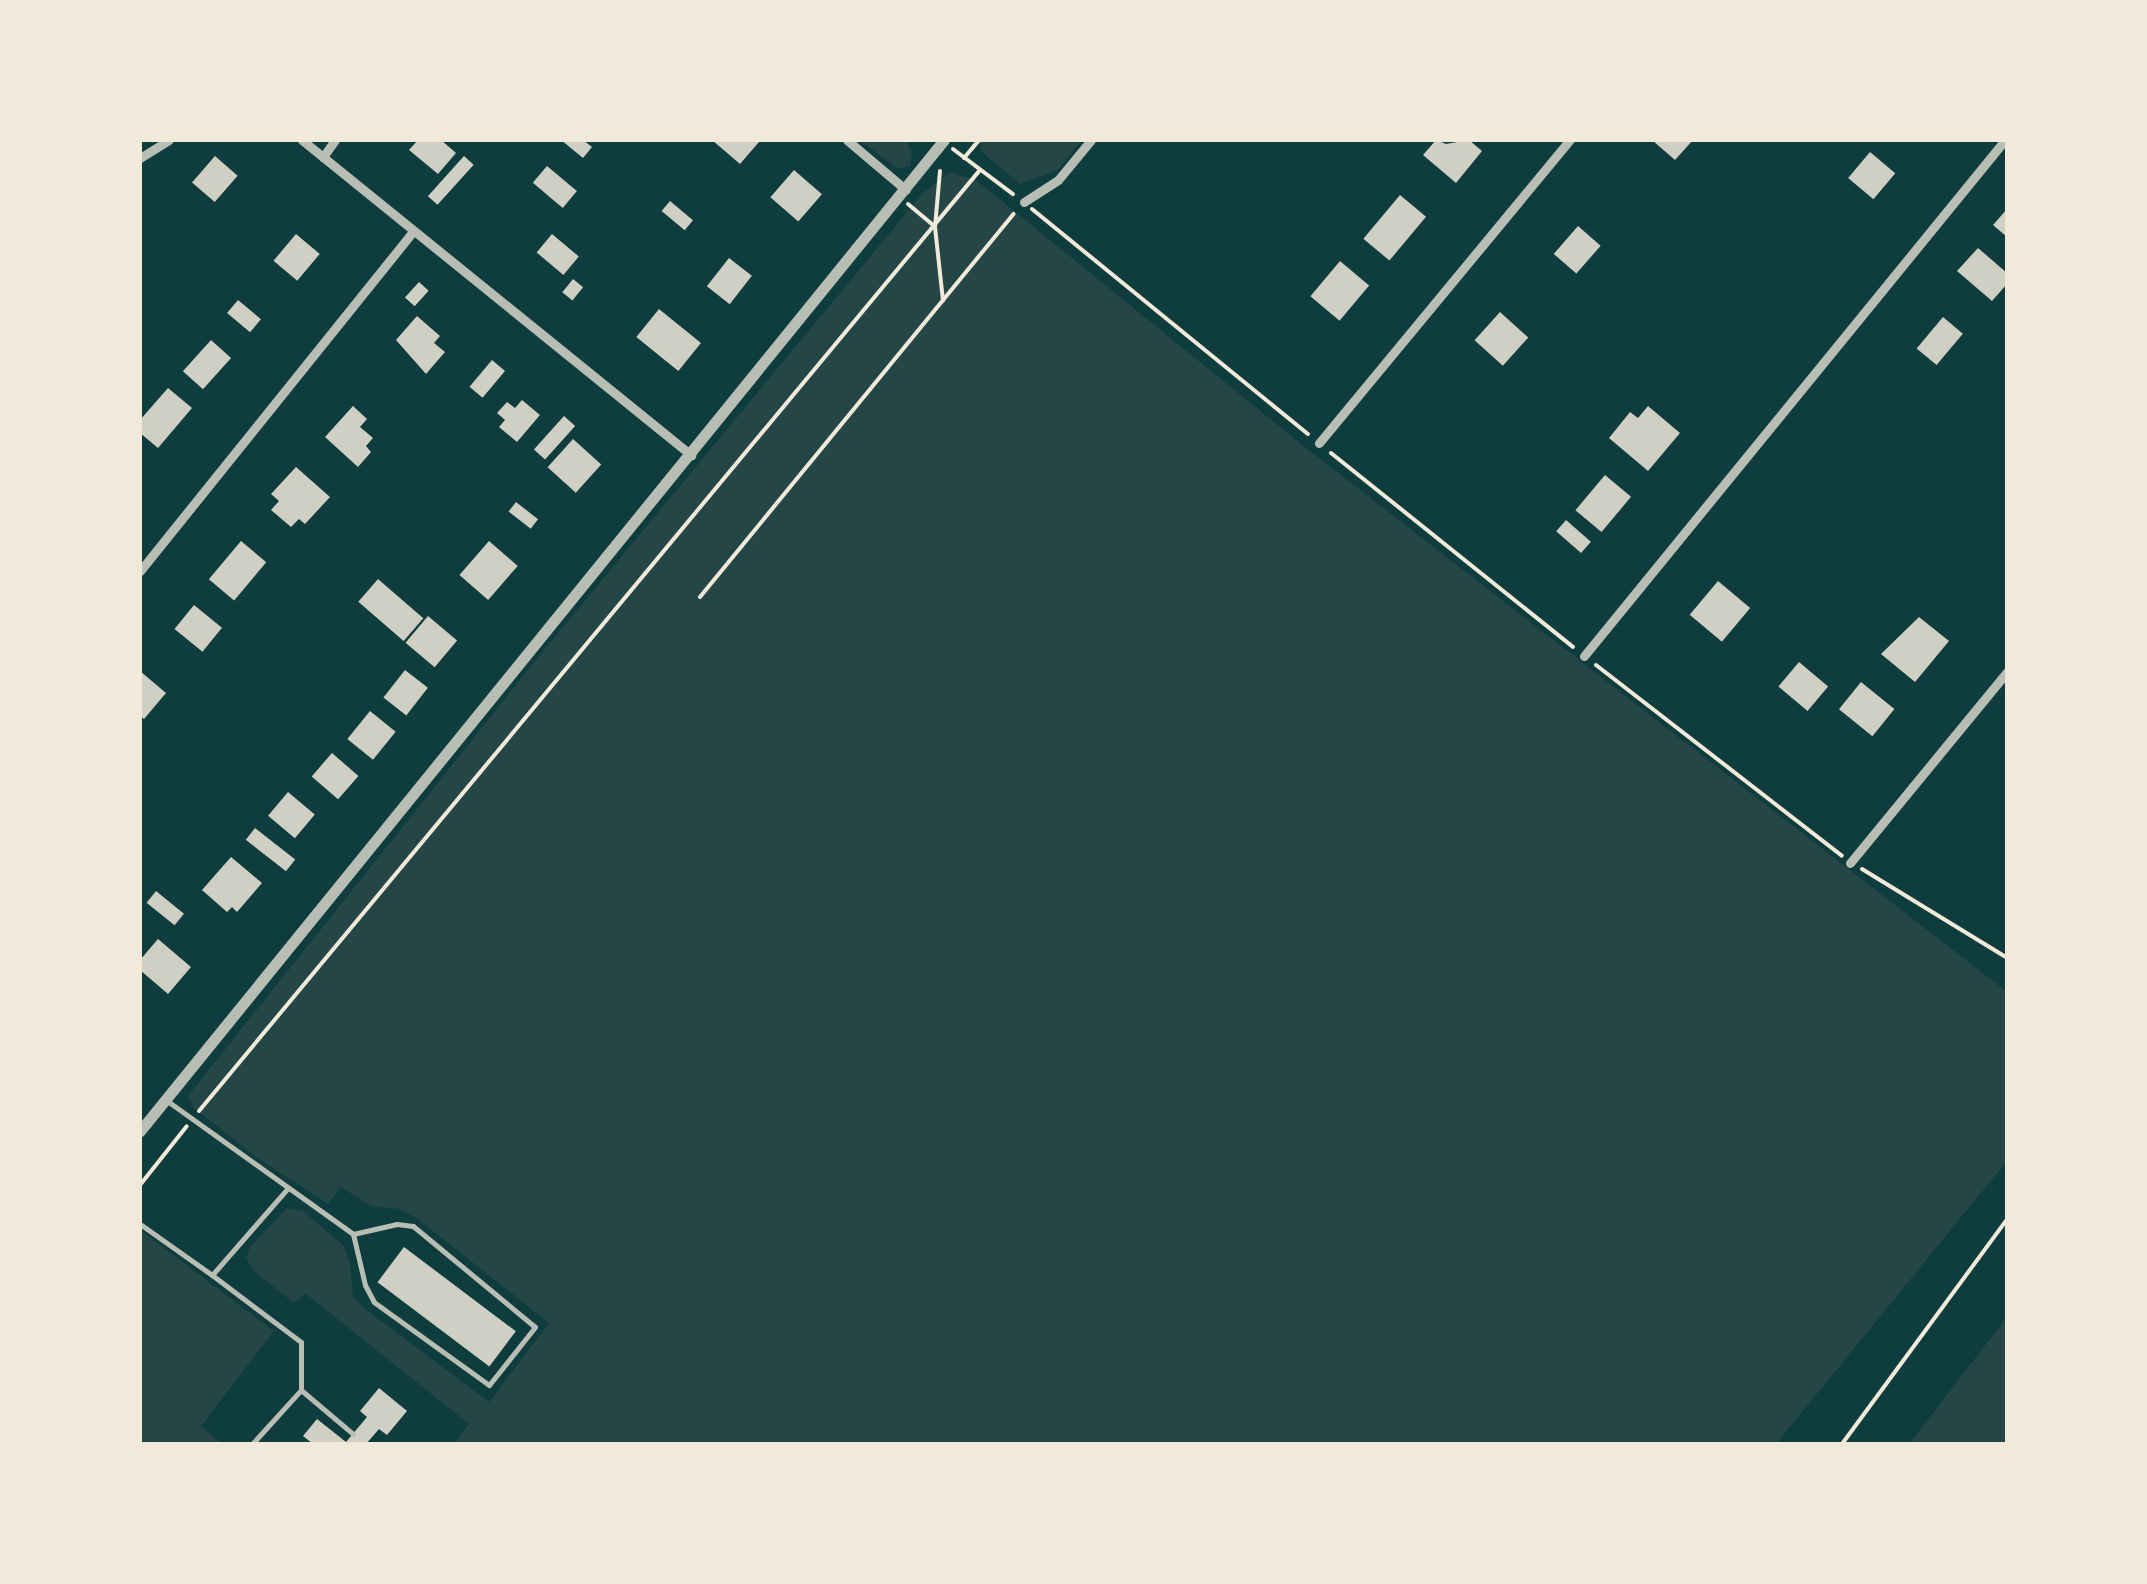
<!DOCTYPE html>
<style>
body{margin:0}
#map{position:relative;width:2147px;height:1584px;overflow:hidden;background:#0f3d3e;font-family:"Libre Baskerville",serif}
div>[style]{position:absolute}
.green>*{inset:0;background:#244646}
.building>*{inset:0;background:#cfcfc3;transform-origin:0 0}
.path>*{height:4px;margin:-2px;padding:0 2px;transform-origin:2px;border-radius:2px;background:#f1e9da}
.service>*{height:5px;margin:-2.5px;padding:0 2.5px;transform-origin:2.5px;border-radius:2.5px;background:#b8beb3}
.minor>*{height:9px;margin:-4.5px;padding:0 4.5px;transform-origin:4.5px;border-radius:4.5px;background:#b8beb3}
.tertiary>*{height:11px;margin:-5.5px;padding:0 5.5px;transform-origin:5.5px;border-radius:5.5px;background:#b8beb3}
span{translate:-50% -50%;white-space:nowrap;text-align:center;line-height:1.15;-webkit-text-stroke:8px #f1e9da;paint-order:stroke}
.frame{position:absolute;inset:0;border:142px solid #f1e9da;pointer-events:none}
</style>
<div id="map">
<div class="green">
<i style="clip-path:polygon(859px 140px,906px 140px,912px 154px,910px 166px,898px 169px)"></i>
<i style="clip-path:polygon(979px 140px,1082px 140px,1058px 170px,1020px 184px,982px 152px)"></i>
<i style="clip-path:polygon(951px 172px,977px 181px,1306px 448px,2007px 992px,2007px 1161px,1776px 1444px,454px 1444px,469px 1424px,305px 1293px,294px 1303px,255px 1272px,246px 1259px,250px 1247px,287px 1208px,303px 1211px,344px 1246px,350px 1263px,353px 1296px,365px 1309px,489px 1402px,549px 1323px,419px 1220px,400px 1209px,371px 1206px,341px 1187px,328px 1204px,259px 1159px,194px 1108px,188px 1096px,539px 656px,923px 193px)"></i>
<i style="clip-path:polygon(140px 1230px,274px 1331px,201px 1426px,222px 1444px,140px 1444px)"></i>
<i style="clip-path:polygon(2007px 1317px,2007px 1444px,1909px 1444px)"></i>
</div>
<div class="building">
<i style="clip-path:polygon(418px 140px,441px 140px,456px 153px,438px 174px,409px 150px)"></i>
<i style="clip-path:polygon(561px 140px,583px 140px,592px 147px,583px 158px)"></i>
<i style="clip-path:polygon(712px 140px,756px 140px,759px 142px,740px 164px)"></i>
<i style="clip-path:polygon(1436px 140px,1446px 144px,1469px 140px,1482px 151px,1456px 183px,1423px 155px)"></i>
<i style="clip-path:polygon(1652px 140px,1693px 140px,1675px 160px)"></i>
<i style="left:1870px;top:152px;width:33px;height:34px;rotate:40deg"></i>
<i style="left:215px;top:156px;width:30px;height:35px;rotate:41deg"></i>
<i style="left:464px;top:156px;width:13px;height:54px;rotate:42deg"></i>
<i style="left:547px;top:166px;width:39px;height:22px;rotate:40deg"></i>
<i style="left:794px;top:170px;width:37px;height:36px;rotate:41deg"></i>
<i style="left:1400px;top:195px;width:34px;height:57px;rotate:40deg"></i>
<i style="left:670px;top:201px;width:30px;height:13px;rotate:40deg"></i>
<i style="clip-path:polygon(2007px 209px,2007px 237px,1993px 225px)"></i>
<i style="left:1578px;top:226px;width:30px;height:37px;rotate:41deg"></i>
<i style="left:296px;top:234px;width:31px;height:35px;rotate:40deg"></i>
<i style="left:552px;top:234px;width:35px;height:24px;rotate:40deg"></i>
<i style="clip-path:polygon(1978px 248px,2007px 273px,2007px 284px,1992px 301px,1957px 271px)"></i>
<i style="left:729px;top:258px;width:29px;height:36px;rotate:38deg"></i>
<i style="left:1340px;top:261px;width:38px;height:46px;rotate:40deg"></i>
<i style="left:573px;top:279px;width:13px;height:17px;rotate:39deg"></i>
<i style="left:419px;top:282px;width:13px;height:21px;rotate:42deg"></i>
<i style="left:238px;top:300px;width:30px;height:17px;rotate:40deg"></i>
<i style="left:659px;top:309px;width:54px;height:36px;rotate:39deg"></i>
<i style="left:1500px;top:312px;width:38px;height:38px;rotate:42deg"></i>
<i style="clip-path:polygon(417px 316px,440px 336px,434px 343px,445px 352px,426px 374px,396px 340px)"></i>
<i style="left:1943px;top:317px;width:26px;height:41px;rotate:40deg"></i>
<i style="left:211px;top:340px;width:27px;height:42px;rotate:42deg"></i>
<i style="left:492px;top:360px;width:17px;height:35px;rotate:40deg"></i>
<i style="clip-path:polygon(168px 388px,192px 408px,158px 448px,140px 433px,140px 420px)"></i>
<i style="clip-path:polygon(522px 400px,540px 415px,517px 442px,499px 427px,505px 420px,497px 413px,507px 402px,515px 408px)"></i>
<i style="clip-path:polygon(353px 406px,367px 419px,360px 427px,373px 438px,366px 446px,371px 452px,358px 467px,325px 437px)"></i>
<i style="clip-path:polygon(1648px 406px,1680px 433px,1648px 471px,1609px 438px,1630px 412px,1638px 418px)"></i>
<i style="left:564px;top:416px;width:15px;height:45px;rotate:42deg"></i>
<i style="left:573px;top:439px;width:38px;height:38px;rotate:42deg"></i>
<i style="clip-path:polygon(296px 467px,330px 497px,305px 524px,299px 519px,291px 527px,271px 510px,279px 501px,271px 494px)"></i>
<i style="left:1605px;top:475px;width:34px;height:46px;rotate:40deg"></i>
<i style="left:516px;top:502px;width:28px;height:12px;rotate:38deg"></i>
<i style="left:1566px;top:520px;width:33px;height:15px;rotate:41deg"></i>
<i style="left:241px;top:541px;width:33px;height:50px;rotate:40deg"></i>
<i style="left:489px;top:541px;width:38px;height:45px;rotate:41deg"></i>
<i style="left:378px;top:579px;width:60px;height:30px;rotate:41deg"></i>
<i style="left:1718px;top:581px;width:42px;height:44px;rotate:40deg"></i>
<i style="left:194px;top:605px;width:36px;height:31px;rotate:39deg"></i>
<i style="left:428px;top:616px;width:38px;height:35px;rotate:40deg"></i>
<i style="clip-path:polygon(1919px 617px,1949px 641px,1915px 682px,1881px 654px)"></i>
<i style="left:1799px;top:662px;width:38px;height:32px;rotate:40deg"></i>
<i style="left:405px;top:670px;width:29px;height:35px;rotate:38deg"></i>
<i style="clip-path:polygon(140px 671px,166px 693px,144px 719px,140px 716px)"></i>
<i style="left:1861px;top:682px;width:43px;height:35px;rotate:39deg"></i>
<i style="left:370px;top:711px;width:33px;height:36px;rotate:39deg"></i>
<i style="left:332px;top:753px;width:35px;height:31px;rotate:41deg"></i>
<i style="left:288px;top:792px;width:35px;height:31px;rotate:40deg"></i>
<i style="left:255px;top:828px;width:51px;height:15px;rotate:38deg"></i>
<i style="clip-path:polygon(231px 857px,262px 883px,237px 912px,232px 907px,227px 912px,202px 890px)"></i>
<i style="left:156px;top:891px;width:36px;height:15px;rotate:39deg"></i>
<i style="clip-path:polygon(158px 939px,191px 967px,168px 994px,140px 970px,140px 960px)"></i>
<i style="left:404px;top:1247px;width:140px;height:44px;rotate:37deg"></i>
<i style="clip-path:polygon(379px 1388px,407px 1411px,387px 1435px,379px 1429px,366px 1444px,313px 1444px,303px 1436px,317px 1419px,346px 1442px,367px 1417px,360px 1411px)"></i>
</div>
<div class="path">
<i style="left:953px;top:149px;width:75px;rotate:36.9deg"></i>
<i style="left:964px;top:158px;width:23px;rotate:-50deg"></i>
<i style="left:940px;top:171px;width:56px;rotate:95.1deg"></i>
<i style="left:935px;top:227px;width:74px;rotate:83.8deg"></i>
<i style="left:908px;top:204px;width:35px;rotate:40deg"></i>
<i style="left:1032px;top:209px;width:356px;rotate:39.2deg"></i>
<i style="left:1331px;top:453px;width:310px;rotate:38.7deg"></i>
<i style="left:700px;top:597px;width:495px;rotate:-50.7deg"></i>
<i style="left:1596px;top:665px;width:311px;rotate:37.8deg"></i>
<i style="left:1862px;top:869px;width:170px;rotate:31.5deg"></i>
<i style="left:199px;top:1111px;width:1223px;rotate:-50.31deg"></i>
<i style="left:140px;top:1185px;width:75px;rotate:-51.5deg"></i>
<i style="left:1842px;top:1444px;width:279px;rotate:-53.7deg"></i>
</div>
<div class="service">
<i style="left:166px;top:1100px;width:230px;rotate:35.6deg"></i>
<i style="left:353px;top:1234px;width:45px;rotate:-12.8deg"></i>
<i style="left:397px;top:1224px;width:16px;rotate:7deg"></i>
<i style="left:413px;top:1226px;width:158px;rotate:39.6deg"></i>
<i style="left:535px;top:1327px;width:74px;rotate:128.4deg"></i>
<i style="left:489px;top:1385px;width:142px;rotate:-144.2deg"></i>
<i style="left:374px;top:1302px;width:19px;rotate:-118deg"></i>
<i style="left:365px;top:1285px;width:52px;rotate:-103.2deg"></i>
<i style="left:140px;top:1224px;width:88px;rotate:35.3deg"></i>
<i style="left:212px;top:1275px;width:116px;rotate:-48.9deg"></i>
<i style="left:212px;top:1275px;width:111px;rotate:37deg"></i>
<i style="left:301px;top:1342px;width:48px;rotate:90deg"></i>
<i style="left:252px;top:1444px;width:73px;rotate:-47.8deg"></i>
<i style="left:301px;top:1390px;width:68px;rotate:40.2deg"></i>
</div>
<div class="minor">
<i style="left:302px;top:140px;width:27px;rotate:39deg"></i>
<i style="left:323px;top:157px;width:21px;rotate:-55deg"></i>
<i style="left:847px;top:140px;width:77px;rotate:40.3deg"></i>
<i style="left:323px;top:157px;width:474px;rotate:39deg"></i>
<i style="left:140px;top:158px;width:34px;rotate:-32deg"></i>
<i style="left:1024px;top:202px;width:40px;rotate:-32.9deg"></i>
<i style="left:1058px;top:180px;width:52px;rotate:-50.5deg"></i>
<i style="left:1319px;top:443px;width:393px;rotate:-50.4deg"></i>
<i style="left:140px;top:571px;width:434px;rotate:-51.2deg"></i>
<i style="left:1584px;top:656px;width:666px;rotate:-50.79deg"></i>
<i style="left:1850px;top:863px;width:247px;rotate:-50.6deg"></i>
</div>
<div class="tertiary">
<i style="left:140px;top:1131px;width:1276px;rotate:-50.95deg"></i>
</div>
<div class="frame"></div>
</div>
